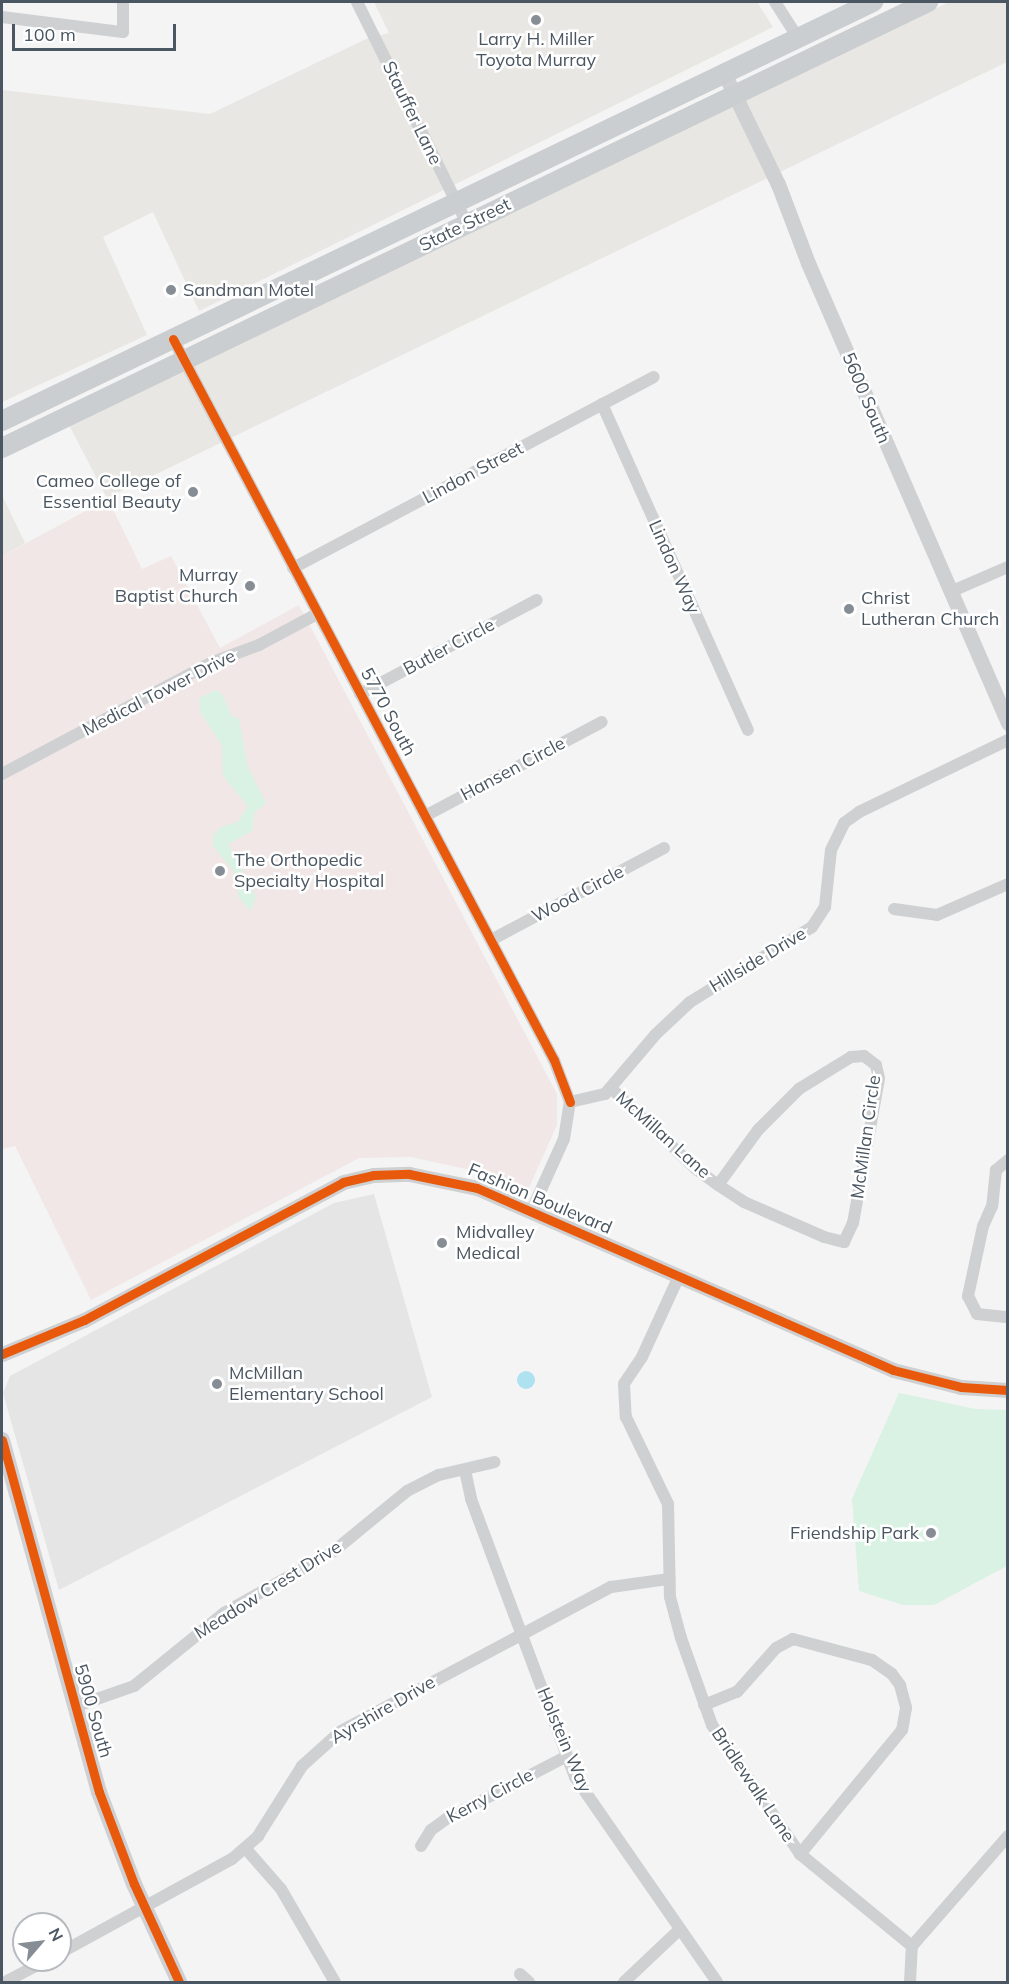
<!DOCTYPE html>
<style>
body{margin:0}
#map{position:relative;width:1009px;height:1984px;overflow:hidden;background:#f4f4f4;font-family:Mulish,sans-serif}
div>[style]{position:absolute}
.commercial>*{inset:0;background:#e8e7e3}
.education>*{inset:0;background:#e6e5e6}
.medical>*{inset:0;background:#f1e7e6}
.green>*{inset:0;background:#d9f2e3}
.water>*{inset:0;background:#aee2f0}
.round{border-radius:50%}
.minor>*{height:12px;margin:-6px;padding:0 6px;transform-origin:6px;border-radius:6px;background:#ced0d2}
.tertiary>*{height:15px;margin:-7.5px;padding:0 7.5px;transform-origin:7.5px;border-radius:7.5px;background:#ced0d2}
.secondary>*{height:16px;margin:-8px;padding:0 8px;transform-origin:8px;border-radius:8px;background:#ced0d4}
.primary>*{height:20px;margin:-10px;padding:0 10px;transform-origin:10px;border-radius:10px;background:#caced1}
.cycleway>*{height:9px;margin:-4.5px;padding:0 4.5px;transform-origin:4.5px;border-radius:4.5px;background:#e8590c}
.dots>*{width:16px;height:16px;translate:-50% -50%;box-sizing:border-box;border:3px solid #fff;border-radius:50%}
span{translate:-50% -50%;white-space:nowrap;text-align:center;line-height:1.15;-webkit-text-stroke:5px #fff;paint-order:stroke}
.poi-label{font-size:18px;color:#4a5661}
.left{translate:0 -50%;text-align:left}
.right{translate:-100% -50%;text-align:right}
.street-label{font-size:18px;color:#4a5661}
.frame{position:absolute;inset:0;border:3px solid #4a5661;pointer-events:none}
.north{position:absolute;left:12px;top:1912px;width:60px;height:60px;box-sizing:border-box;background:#fff;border:2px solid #b7bbc0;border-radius:50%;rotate:62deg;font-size:16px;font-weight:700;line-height:24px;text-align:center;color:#4a5661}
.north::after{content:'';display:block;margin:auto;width:21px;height:27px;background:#868d94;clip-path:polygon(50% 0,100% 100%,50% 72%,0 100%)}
.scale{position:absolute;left:12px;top:24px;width:164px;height:27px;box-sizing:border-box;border:3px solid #4a5661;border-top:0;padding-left:8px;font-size:18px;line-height:21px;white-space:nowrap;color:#4a5661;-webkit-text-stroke:4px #fff;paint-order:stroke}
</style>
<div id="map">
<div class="commercial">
<i style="clip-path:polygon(374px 2px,757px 2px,773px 27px,199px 311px,153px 212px,103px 237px,147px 335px,2px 402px,2px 90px,210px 114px,366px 39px,389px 33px)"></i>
<i style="clip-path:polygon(949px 2px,1007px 2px,1007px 62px,107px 498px,69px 425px)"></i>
<i style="clip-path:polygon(2px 495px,25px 543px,2px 556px)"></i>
</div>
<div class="education">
<i style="clip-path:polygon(374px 1194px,432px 1397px,59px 1590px,3px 1393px,10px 1376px,334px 1203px)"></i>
</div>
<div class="medical">
<i style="clip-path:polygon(108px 499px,142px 569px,171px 556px,220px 648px,299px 605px,557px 1094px,557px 1125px,527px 1192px,475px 1171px,411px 1157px,359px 1158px,91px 1300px,15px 1146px,2px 1149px,2px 556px)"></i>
</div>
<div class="green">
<i style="clip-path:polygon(216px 690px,222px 694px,232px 716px,239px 719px,248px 767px,266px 803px,254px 813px,252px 831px,228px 844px,256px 897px,251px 911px,239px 898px,234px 872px,213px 846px,213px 835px,221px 827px,238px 822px,248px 806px,223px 776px,222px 746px,201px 713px,199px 698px)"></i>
<i style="clip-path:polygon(899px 1393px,976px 1409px,1007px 1410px,1007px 1566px,934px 1605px,903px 1605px,859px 1591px,852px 1499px)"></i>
</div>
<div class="water">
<i class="round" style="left:517px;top:1371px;width:18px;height:18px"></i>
</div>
<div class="minor">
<i style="left:357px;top:2px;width:248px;rotate:63.6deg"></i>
<i style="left:775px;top:2px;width:43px;rotate:57.4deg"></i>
<i style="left:2px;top:17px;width:122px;rotate:7.1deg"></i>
<i style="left:123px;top:32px;width:30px;rotate:-90deg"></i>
<i style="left:173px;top:339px;width:815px;rotate:62.15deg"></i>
<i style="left:554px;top:1060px;width:45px;rotate:69.1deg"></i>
<i style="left:602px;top:404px;width:357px;rotate:65.9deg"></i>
<i style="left:293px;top:568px;width:408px;rotate:-27.9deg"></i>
<i style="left:950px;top:592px;width:63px;rotate:-23.3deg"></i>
<i style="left:360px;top:694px;width:200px;rotate:-28deg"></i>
<i style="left:2px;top:774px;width:239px;rotate:-28deg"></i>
<i style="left:213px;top:662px;width:49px;rotate:-20.3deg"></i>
<i style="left:259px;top:645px;width:66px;rotate:-28.1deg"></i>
<i style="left:425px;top:816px;width:200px;rotate:-28deg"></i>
<i style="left:894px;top:909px;width:43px;rotate:7.9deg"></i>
<i style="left:937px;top:915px;width:77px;rotate:-23.6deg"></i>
<i style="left:491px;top:940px;width:196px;rotate:-28deg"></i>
<i style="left:612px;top:1089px;width:116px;rotate:43.6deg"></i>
<i style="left:696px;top:1169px;width:27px;rotate:36deg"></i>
<i style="left:718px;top:1185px;width:31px;rotate:33deg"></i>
<i style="left:744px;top:1202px;width:87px;rotate:23.6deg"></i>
<i style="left:824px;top:1237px;width:21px;rotate:14deg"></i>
<i style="left:844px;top:1242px;width:21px;rotate:-65deg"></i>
<i style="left:853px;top:1223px;width:147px;rotate:-79.8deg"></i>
<i style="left:879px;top:1078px;width:13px;rotate:-103deg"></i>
<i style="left:876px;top:1065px;width:15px;rotate:-143deg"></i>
<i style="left:864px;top:1056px;width:13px;rotate:176deg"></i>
<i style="left:851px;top:1057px;width:61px;rotate:148.4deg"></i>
<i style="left:799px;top:1089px;width:58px;rotate:135deg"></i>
<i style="left:758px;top:1130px;width:68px;rotate:126deg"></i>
<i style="left:1008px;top:1160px;width:16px;rotate:140deg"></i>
<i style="left:996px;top:1170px;width:36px;rotate:96deg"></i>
<i style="left:992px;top:1206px;width:22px;rotate:114deg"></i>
<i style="left:983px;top:1226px;width:72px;rotate:102.1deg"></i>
<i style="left:968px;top:1296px;width:20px;rotate:63deg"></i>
<i style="left:977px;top:1314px;width:31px;rotate:6deg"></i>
<i style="left:531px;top:1212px;width:80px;rotate:-65.7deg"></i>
<i style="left:564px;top:1139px;width:37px;rotate:-81deg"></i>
<i style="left:570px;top:1102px;width:36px;rotate:-13deg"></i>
<i style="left:605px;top:1094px;width:77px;rotate:-49.7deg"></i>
<i style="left:655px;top:1035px;width:48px;rotate:-43.3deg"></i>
<i style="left:690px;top:1002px;width:143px;rotate:-31.6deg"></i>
<i style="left:812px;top:927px;width:24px;rotate:-57deg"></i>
<i style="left:825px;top:907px;width:57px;rotate:-84deg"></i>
<i style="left:831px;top:850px;width:30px;rotate:-64deg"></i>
<i style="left:844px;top:823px;width:19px;rotate:-36deg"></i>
<i style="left:859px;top:812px;width:165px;rotate:-25.8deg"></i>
<i style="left:679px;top:1276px;width:89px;rotate:114.6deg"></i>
<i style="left:642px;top:1357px;width:32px;rotate:124deg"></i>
<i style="left:624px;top:1384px;width:33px;rotate:87deg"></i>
<i style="left:626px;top:1417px;width:97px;rotate:64.2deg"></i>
<i style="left:668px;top:1504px;width:93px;rotate:88.8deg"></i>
<i style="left:670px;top:1597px;width:42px;rotate:75deg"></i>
<i style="left:681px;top:1638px;width:92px;rotate:70.4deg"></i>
<i style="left:712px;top:1725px;width:156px;rotate:55.7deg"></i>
<i style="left:800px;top:1854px;width:145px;rotate:39.4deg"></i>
<i style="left:465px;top:1470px;width:30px;rotate:78deg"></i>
<i style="left:471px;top:1499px;width:297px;rotate:69.5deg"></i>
<i style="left:575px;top:1777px;width:249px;rotate:55.3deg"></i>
<i style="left:704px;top:1705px;width:35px;rotate:-22deg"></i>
<i style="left:737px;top:1692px;width:59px;rotate:-48.4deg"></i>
<i style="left:776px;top:1648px;width:19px;rotate:-28deg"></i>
<i style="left:793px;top:1639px;width:82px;rotate:14.9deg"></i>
<i style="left:872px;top:1660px;width:24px;rotate:35deg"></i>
<i style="left:892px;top:1674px;width:14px;rotate:54deg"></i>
<i style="left:900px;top:1685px;width:24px;rotate:75deg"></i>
<i style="left:906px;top:1708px;width:22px;rotate:100deg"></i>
<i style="left:902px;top:1730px;width:161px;rotate:129.4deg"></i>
<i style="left:74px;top:1707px;width:64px;rotate:-19.3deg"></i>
<i style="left:134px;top:1686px;width:116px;rotate:-39deg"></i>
<i style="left:224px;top:1613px;width:126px;rotate:-29.4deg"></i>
<i style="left:334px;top:1551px;width:94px;rotate:-39.4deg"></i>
<i style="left:407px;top:1491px;width:36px;rotate:-27deg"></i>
<i style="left:439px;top:1475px;width:57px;rotate:-13.1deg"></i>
<i style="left:421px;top:1846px;width:19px;rotate:-58deg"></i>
<i style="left:431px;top:1830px;width:19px;rotate:-36deg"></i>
<i style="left:446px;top:1819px;width:136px;rotate:-27.5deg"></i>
<i style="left:246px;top:1849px;width:53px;rotate:48.8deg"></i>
<i style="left:281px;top:1889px;width:108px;rotate:59.9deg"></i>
<i style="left:912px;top:1946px;width:146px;rotate:-48.9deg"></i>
<i style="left:60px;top:1953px;width:196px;rotate:-28.7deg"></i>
<i style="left:232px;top:1859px;width:35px;rotate:-41deg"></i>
<i style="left:258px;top:1836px;width:83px;rotate:-57.8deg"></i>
<i style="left:302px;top:1766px;width:52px;rotate:-41.9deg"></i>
<i style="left:341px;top:1731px;width:306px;rotate:-28.1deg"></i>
<i style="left:611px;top:1587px;width:59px;rotate:-7.9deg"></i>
<i style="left:520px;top:1974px;width:12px;rotate:42deg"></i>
<i style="left:5px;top:1982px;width:47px;rotate:-27.6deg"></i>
<i style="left:624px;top:1982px;width:77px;rotate:-43.4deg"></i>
<i style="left:910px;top:1982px;width:36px;rotate:-87deg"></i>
</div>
<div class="tertiary">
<i style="left:724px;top:73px;width:123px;rotate:64.1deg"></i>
<i style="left:778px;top:184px;width:85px;rotate:69.2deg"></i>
<i style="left:808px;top:263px;width:502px;rotate:66.5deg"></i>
<i style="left:2px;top:1354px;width:89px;rotate:-22.5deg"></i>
<i style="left:84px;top:1320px;width:293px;rotate:-28deg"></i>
<i style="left:343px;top:1182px;width:31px;rotate:-13deg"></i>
<i style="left:373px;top:1175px;width:36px;rotate:-2deg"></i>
<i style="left:409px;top:1174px;width:69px;rotate:11.6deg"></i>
<i style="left:477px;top:1188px;width:454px;rotate:23.6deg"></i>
<i style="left:893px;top:1370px;width:70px;rotate:14deg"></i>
<i style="left:961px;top:1387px;width:47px;rotate:3.7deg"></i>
</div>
<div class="secondary">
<i style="left:2px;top:1440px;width:365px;rotate:74.6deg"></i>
<i style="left:99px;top:1792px;width:98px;rotate:69.2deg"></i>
<i style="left:134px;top:1884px;width:108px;rotate:65.3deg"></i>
</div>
<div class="primary">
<i style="left:2px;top:421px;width:967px;rotate:-25.69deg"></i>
<i style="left:2px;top:448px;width:1028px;rotate:-25.72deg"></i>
</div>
<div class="cycleway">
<i style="left:173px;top:339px;width:815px;rotate:62.15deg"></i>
<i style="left:554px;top:1060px;width:45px;rotate:69.1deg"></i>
<i style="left:2px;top:1354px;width:89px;rotate:-22.5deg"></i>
<i style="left:84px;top:1320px;width:293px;rotate:-28deg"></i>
<i style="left:343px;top:1182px;width:31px;rotate:-13deg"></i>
<i style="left:373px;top:1175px;width:36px;rotate:-2deg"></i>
<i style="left:409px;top:1174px;width:69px;rotate:11.6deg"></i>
<i style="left:477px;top:1188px;width:454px;rotate:23.6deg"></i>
<i style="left:893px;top:1370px;width:70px;rotate:14deg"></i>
<i style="left:961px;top:1387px;width:47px;rotate:3.7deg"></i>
<i style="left:2px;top:1440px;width:365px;rotate:74.6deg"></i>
<i style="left:99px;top:1792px;width:98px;rotate:69.2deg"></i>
<i style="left:134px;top:1884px;width:108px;rotate:65.3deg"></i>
</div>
<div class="dots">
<i style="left:536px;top:20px;background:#868d94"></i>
<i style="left:171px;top:290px;background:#868d94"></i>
<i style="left:193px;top:492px;background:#868d94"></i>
<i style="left:250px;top:586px;background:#868d94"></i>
<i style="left:849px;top:609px;background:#868d94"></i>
<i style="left:220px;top:871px;background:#868d94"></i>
<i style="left:442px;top:1243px;background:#868d94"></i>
<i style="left:217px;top:1384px;background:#868d94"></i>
<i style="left:931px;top:1533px;background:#868d94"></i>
</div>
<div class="poi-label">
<span style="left:536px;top:50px">Larry H. Miller<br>Toyota Murray</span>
<span class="left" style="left:183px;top:290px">Sandman Motel</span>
<span class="right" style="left:181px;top:492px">Cameo College of<br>Essential Beauty</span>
<span class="right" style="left:238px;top:586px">Murray<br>Baptist Church</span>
<span class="left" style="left:861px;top:609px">Christ<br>Lutheran Church</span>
<span class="left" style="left:234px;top:871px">The Orthopedic<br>Specialty Hospital</span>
<span class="left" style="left:456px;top:1243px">Midvalley<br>Medical</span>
<span class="left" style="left:229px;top:1384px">McMillan<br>Elementary School</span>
<span class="right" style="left:919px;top:1533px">Friendship Park</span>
</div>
<div class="street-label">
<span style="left:412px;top:113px;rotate:64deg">Stauffer Lane</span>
<span style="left:465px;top:225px;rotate:-26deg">State Street</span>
<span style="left:866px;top:398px;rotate:67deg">5600 South</span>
<span style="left:473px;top:473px;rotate:-28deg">Lindon Street</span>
<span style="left:674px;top:567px;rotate:66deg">Lindon Way</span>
<span style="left:449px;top:647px;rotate:-28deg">Butler Circle</span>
<span style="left:159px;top:693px;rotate:-27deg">Medical Tower Drive</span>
<span style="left:388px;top:712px;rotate:62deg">5770 South</span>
<span style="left:513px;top:769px;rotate:-28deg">Hansen Circle</span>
<span style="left:578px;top:894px;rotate:-28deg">Wood Circle</span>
<span style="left:758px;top:960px;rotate:-31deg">Hillside Drive</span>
<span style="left:663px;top:1135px;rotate:42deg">McMillan Lane</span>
<span style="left:866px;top:1137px;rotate:-82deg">McMillan Circle</span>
<span style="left:540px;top:1199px;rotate:23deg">Fashion Boulevard</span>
<span style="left:268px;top:1590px;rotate:-32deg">Meadow Crest Drive</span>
<span style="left:383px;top:1710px;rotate:-30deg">Ayrshire Drive</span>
<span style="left:93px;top:1711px;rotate:74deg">5900 South</span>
<span style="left:564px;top:1740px;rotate:67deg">Holstein Way</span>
<span style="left:753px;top:1785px;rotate:56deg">Bridlewalk Lane</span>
<span style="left:490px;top:1796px;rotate:-28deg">Kerry Circle</span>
</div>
<div class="frame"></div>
<div class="north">N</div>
<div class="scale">100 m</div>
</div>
